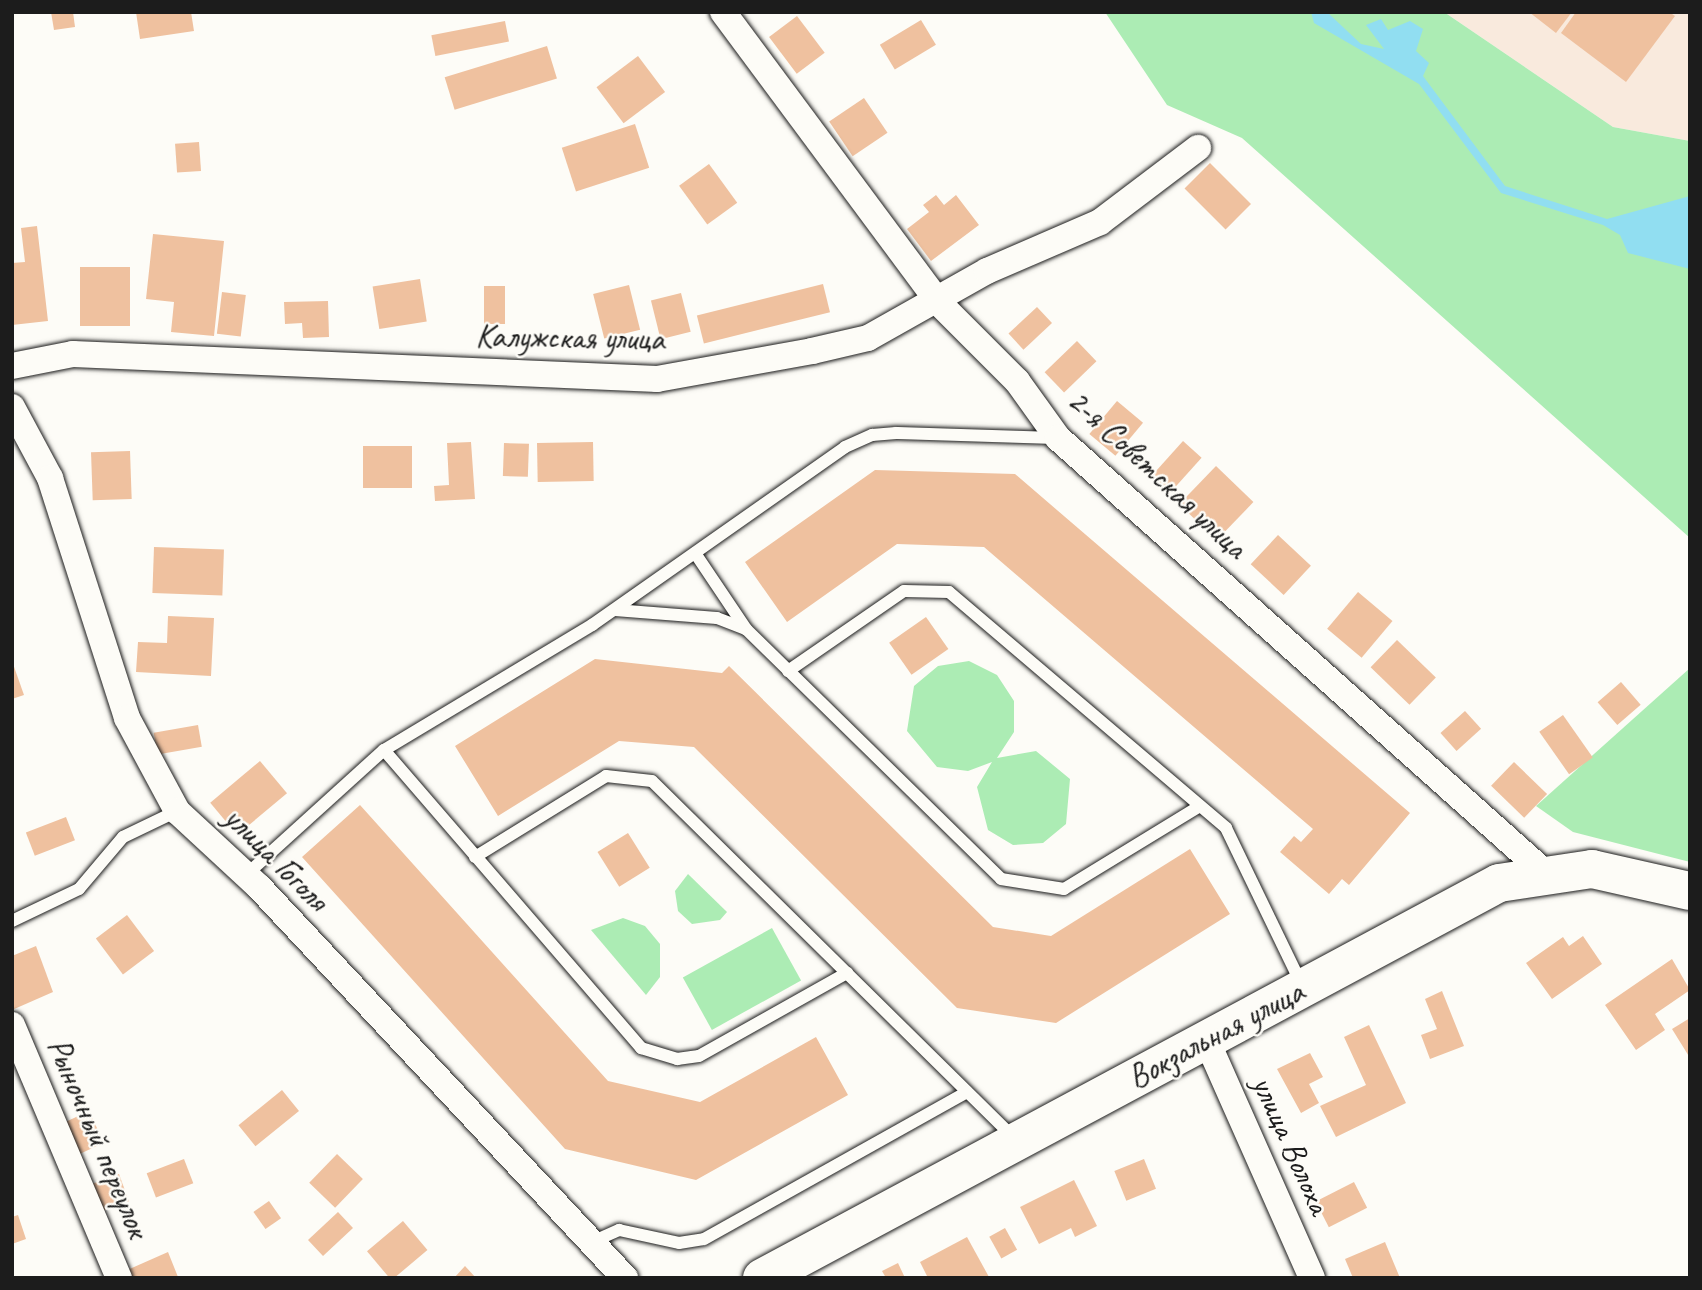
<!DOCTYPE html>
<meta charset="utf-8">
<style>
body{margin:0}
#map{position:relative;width:1702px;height:1290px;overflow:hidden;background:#fdfcf7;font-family:Caveat,sans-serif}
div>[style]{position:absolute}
.built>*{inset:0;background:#f9eadd}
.green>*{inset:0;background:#acecb4;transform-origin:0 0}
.water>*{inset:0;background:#91def1}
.building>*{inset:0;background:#efc19f;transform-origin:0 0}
.roads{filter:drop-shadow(0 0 2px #1c1c1c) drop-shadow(0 0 2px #1c1c1c)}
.lane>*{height:12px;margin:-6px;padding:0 6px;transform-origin:6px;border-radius:6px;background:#fdfcf7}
.street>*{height:26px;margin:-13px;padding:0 13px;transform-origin:13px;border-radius:13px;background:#fdfcf7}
.primary>*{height:38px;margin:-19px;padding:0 19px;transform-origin:19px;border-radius:19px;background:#fdfcf7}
span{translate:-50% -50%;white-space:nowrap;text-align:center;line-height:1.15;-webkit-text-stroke:5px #fdfcf7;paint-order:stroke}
.street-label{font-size:33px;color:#1c1c1c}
.frame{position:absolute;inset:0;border:14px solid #1c1c1c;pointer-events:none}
</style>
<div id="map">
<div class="built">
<i style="clip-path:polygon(1444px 12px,1690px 12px,1690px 141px,1613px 127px)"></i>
</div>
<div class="green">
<i style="clip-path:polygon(1105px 12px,1444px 12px,1613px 127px,1690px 141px,1690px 538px,1242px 138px,1167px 105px)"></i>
<i style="clip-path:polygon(969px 661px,997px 675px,1014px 701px,1014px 732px,997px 758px,1036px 751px,1070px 779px,1066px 824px,1043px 843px,1013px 845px,988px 830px,977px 787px,992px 762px,968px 771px,937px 767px,907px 731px,914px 686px,938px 666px)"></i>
<i style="clip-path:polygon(1690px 668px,1690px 862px,1573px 832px,1536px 806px)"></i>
<i style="clip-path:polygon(688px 874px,727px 912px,720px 920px,692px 924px,678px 911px,675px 891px)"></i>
<i style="clip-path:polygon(623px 918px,645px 926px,660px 944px,660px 977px,646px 995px,591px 930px)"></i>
<i style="left:772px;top:928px;width:60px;height:102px;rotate:61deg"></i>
</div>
<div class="water">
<i style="clip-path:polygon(1311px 12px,1327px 12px,1361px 44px,1384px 49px,1366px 25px,1381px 19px,1388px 30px,1410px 21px,1423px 29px,1416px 51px,1429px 63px,1423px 76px,1505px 186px,1607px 219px,1690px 196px,1690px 269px,1628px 253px,1620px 235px,1603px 225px,1501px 193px,1419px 84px,1314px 23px)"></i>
</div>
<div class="building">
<i style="clip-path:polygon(51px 12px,73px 12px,75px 27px,54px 30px)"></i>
<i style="clip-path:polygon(136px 12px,191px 12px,194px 31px,140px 39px)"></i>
<i style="clip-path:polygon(1529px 12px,1572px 12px,1556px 33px)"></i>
<i style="clip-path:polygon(1576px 12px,1669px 12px,1675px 16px,1626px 82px,1561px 33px)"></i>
<i style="left:797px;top:16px;width:46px;height:35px;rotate:53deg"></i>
<i style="left:921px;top:20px;width:29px;height:48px;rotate:59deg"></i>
<i style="left:505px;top:21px;width:21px;height:75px;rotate:79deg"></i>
<i style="left:547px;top:46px;width:34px;height:107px;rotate:73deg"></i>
<i style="left:638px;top:56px;width:45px;height:52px;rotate:53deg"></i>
<i style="left:864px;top:98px;width:42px;height:42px;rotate:56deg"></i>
<i style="left:635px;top:124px;width:46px;height:77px;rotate:72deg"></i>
<i style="left:199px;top:142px;width:29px;height:24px;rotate:86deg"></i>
<i style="left:1210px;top:163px;width:58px;height:36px;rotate:45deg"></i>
<i style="left:709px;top:164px;width:48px;height:37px;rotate:54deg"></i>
<i style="clip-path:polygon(936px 195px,944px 205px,956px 195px,979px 225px,931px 261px,907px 229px,929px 212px,923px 205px)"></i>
<i style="clip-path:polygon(37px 226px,48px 321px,12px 325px,12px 263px,25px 262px,21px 228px)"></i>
<i style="clip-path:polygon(153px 234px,224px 241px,214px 336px,171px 332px,174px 302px,146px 299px)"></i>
<i style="left:80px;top:267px;width:50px;height:59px"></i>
<i style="left:420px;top:279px;width:43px;height:48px;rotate:81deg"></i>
<i style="left:823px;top:284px;width:29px;height:130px;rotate:76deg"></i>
<i style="left:629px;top:285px;width:46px;height:37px;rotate:76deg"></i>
<i style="left:484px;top:286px;width:21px;height:38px"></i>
<i style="left:222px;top:292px;width:24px;height:42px;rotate:7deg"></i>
<i style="left:681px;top:293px;width:40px;height:31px;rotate:76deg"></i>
<i style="clip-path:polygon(328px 301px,329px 337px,303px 338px,302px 323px,285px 324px,284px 302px)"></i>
<i style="left:1037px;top:307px;width:22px;height:39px;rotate:47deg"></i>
<i style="left:1077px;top:341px;width:28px;height:45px;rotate:46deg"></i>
<i style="left:1117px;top:401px;width:34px;height:43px;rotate:40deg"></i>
<i style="left:1183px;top:441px;width:25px;height:49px;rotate:42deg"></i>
<i style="clip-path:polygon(471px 442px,475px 499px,435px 501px,434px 486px,449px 485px,447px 443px)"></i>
<i style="left:593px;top:442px;width:39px;height:56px;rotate:89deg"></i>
<i style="left:504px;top:443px;width:25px;height:33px;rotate:2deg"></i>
<i style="left:363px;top:446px;width:49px;height:42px"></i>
<i style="left:130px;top:451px;width:48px;height:39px;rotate:88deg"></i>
<i style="left:1216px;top:466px;width:52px;height:53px;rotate:44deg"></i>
<i style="clip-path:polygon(875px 470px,1015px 474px,1410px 813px,1349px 885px,1342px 879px,1329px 894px,1280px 852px,1294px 836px,1301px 842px,1313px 829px,984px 547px,897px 544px,787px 622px,745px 562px)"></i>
<i style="left:1278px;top:535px;width:45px;height:40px;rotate:43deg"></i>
<i style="left:154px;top:547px;width:70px;height:46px;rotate:2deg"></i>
<i style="left:1358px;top:592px;width:45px;height:48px;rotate:40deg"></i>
<i style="clip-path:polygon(168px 616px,214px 618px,211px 676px,136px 672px,138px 642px,167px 643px)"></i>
<i style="left:926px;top:617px;width:39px;height:45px;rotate:55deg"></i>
<i style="left:1397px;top:640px;width:54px;height:38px;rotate:44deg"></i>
<i style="clip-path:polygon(595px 659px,722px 673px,729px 666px,993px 927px,1051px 936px,1190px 849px,1230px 914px,1056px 1023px,957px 1008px,694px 747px,619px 741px,498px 816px,455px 746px)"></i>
<i style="clip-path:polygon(12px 661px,24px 695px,12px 699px)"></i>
<i style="left:1621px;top:682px;width:30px;height:31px;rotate:49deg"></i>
<i style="left:1465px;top:711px;width:24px;height:33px;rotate:48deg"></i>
<i style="left:1563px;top:715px;width:52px;height:29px;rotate:55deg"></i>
<i style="left:198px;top:725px;width:22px;height:45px;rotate:80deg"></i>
<i style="left:260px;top:761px;width:42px;height:65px;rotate:50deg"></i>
<i style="left:1514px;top:762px;width:46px;height:33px;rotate:44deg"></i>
<i style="clip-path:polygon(360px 805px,608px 1081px,700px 1102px,816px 1037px,848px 1095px,696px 1180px,565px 1149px,302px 857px)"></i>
<i style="left:66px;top:817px;width:25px;height:43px;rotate:69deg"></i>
<i style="left:628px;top:833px;width:41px;height:36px;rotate:58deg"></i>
<i style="left:127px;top:915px;width:45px;height:39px;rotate:53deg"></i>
<i style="clip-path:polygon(1583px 936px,1602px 964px,1552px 999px,1526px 963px,1563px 937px,1569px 946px)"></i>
<i style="clip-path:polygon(36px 946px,53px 992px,12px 1010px,12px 956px)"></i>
<i style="clip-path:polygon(1672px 959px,1690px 990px,1655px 1014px,1665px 1030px,1636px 1050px,1605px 1005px)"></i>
<i style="clip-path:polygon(1442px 991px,1464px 1046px,1430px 1059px,1421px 1035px,1437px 1029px,1425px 999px)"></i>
<i style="clip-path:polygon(1690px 1018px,1690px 1058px,1672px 1029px)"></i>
<i style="clip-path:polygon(1369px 1025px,1406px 1103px,1336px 1137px,1320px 1106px,1366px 1085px,1344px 1037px)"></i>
<i style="clip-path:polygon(1310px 1053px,1323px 1077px,1309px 1084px,1319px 1103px,1301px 1113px,1277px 1069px)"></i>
<i style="left:282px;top:1090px;width:27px;height:56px;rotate:51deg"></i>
<i style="left:89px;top:1111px;width:35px;height:29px;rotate:65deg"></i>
<i style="left:337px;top:1154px;width:36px;height:40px;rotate:44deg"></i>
<i style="left:184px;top:1159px;width:26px;height:40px;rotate:69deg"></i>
<i style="left:1144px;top:1159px;width:32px;height:32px;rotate:68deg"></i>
<i style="left:119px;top:1174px;width:29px;height:34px;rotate:70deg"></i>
<i style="clip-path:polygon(1074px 1180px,1097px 1226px,1075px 1237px,1071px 1228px,1039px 1244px,1020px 1207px)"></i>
<i style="left:1354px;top:1182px;width:29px;height:43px;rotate:63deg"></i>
<i style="left:269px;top:1201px;width:21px;height:19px;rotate:55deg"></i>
<i style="left:338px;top:1212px;width:22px;height:41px;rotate:47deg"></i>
<i style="clip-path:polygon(18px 1215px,26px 1239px,12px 1244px,12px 1217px)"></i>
<i style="left:403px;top:1221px;width:38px;height:47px;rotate:50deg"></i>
<i style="left:1005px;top:1228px;width:25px;height:18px;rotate:61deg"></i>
<i style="clip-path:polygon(967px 1237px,989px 1277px,928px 1278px,920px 1262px)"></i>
<i style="clip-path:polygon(1385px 1242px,1400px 1278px,1353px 1278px,1345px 1259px)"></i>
<i style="clip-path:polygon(168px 1252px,178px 1277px,128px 1278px,125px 1271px)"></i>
<i style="clip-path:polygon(898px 1263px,905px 1278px,886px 1278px,882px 1271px)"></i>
<i style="clip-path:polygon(465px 1266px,476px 1278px,454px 1278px)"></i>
</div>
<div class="roads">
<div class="lane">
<i style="left:695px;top:553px;width:92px;rotate:56.1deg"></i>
<i style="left:746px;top:629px;width:357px;rotate:44.4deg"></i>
<i style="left:1001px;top:879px;width:64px;rotate:9deg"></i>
<i style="left:1064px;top:889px;width:159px;rotate:-31.4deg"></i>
<i style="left:615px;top:610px;width:102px;rotate:4.5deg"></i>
<i style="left:717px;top:618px;width:31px;rotate:21deg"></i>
<i style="left:788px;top:671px;width:141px;rotate:-34.6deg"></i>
<i style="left:904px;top:591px;width:45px;rotate:1.3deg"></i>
<i style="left:949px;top:592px;width:364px;rotate:40.4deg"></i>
<i style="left:1226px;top:828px;width:174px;rotate:64.2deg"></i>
<i style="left:384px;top:750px;width:394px;rotate:49.2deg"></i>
<i style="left:641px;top:1048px;width:38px;rotate:17deg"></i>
<i style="left:677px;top:1059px;width:22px;rotate:-8deg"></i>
<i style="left:699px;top:1056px;width:170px;rotate:-29.3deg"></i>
<i style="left:475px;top:857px;width:154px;rotate:-31.7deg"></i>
<i style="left:606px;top:776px;width:46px;rotate:6.2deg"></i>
<i style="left:652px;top:781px;width:510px;rotate:44.6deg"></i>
<i style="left:246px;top:875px;width:186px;rotate:-42.2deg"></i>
<i style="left:384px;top:750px;width:243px;rotate:-31deg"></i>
<i style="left:592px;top:625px;width:309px;rotate:-35.1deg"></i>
<i style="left:845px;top:447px;width:30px;rotate:-24deg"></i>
<i style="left:872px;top:435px;width:24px;rotate:-5deg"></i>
<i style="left:896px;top:433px;width:161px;rotate:1.8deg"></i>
<i style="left:12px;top:921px;width:74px;rotate:-25.5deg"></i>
<i style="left:79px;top:889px;width:68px;rotate:-49.8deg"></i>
<i style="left:123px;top:837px;width:60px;rotate:-25.7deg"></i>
<i style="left:592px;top:1242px;width:30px;rotate:-24deg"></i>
<i style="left:619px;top:1230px;width:61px;rotate:12.2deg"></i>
<i style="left:679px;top:1243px;width:25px;rotate:-9deg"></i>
<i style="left:704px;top:1239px;width:301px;rotate:-29.2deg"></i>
</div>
<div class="street">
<i style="left:723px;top:12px;width:361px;rotate:53.4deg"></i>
<i style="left:938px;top:302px;width:112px;rotate:45deg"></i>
<i style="left:1017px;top:381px;width:70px;rotate:54.3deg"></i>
<i style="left:1058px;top:438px;width:650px;rotate:41.76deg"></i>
<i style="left:12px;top:366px;width:62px;rotate:-11.1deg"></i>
<i style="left:73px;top:354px;width:585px;rotate:2.45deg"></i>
<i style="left:657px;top:379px;width:158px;rotate:-10.2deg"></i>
<i style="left:812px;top:351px;width:57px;rotate:-13.1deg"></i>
<i style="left:868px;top:338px;width:137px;rotate:-29.4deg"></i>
<i style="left:987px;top:271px;width:123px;rotate:-23.4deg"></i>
<i style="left:1100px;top:222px;width:123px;rotate:-37.1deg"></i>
<i style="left:12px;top:407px;width:81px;rotate:61.8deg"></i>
<i style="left:50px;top:478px;width:252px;rotate:72.2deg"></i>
<i style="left:127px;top:718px;width:106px;rotate:61.7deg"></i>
<i style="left:177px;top:811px;width:112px;rotate:42.8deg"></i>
<i style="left:259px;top:887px;width:536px;rotate:46.89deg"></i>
<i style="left:12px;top:1025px;width:275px;rotate:67.1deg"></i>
<i style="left:1207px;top:1041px;width:259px;rotate:66.1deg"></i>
</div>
<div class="primary">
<i style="left:762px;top:1278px;width:836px;rotate:-28.19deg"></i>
<i style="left:1499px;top:883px;width:94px;rotate:-8.6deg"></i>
<i style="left:1592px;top:869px;width:100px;rotate:12.7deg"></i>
</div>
</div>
<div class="street-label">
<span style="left:570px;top:338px;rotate:1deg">Калужская улица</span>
<span style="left:1157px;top:474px;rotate:43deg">2-я Советская улица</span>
<span style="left:276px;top:859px;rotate:45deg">улица Гоголя</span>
<span style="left:1216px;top:1035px;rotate:-28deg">Вокзальная улица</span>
<span style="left:98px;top:1138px;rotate:67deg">Рыночный переулок</span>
<span style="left:1291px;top:1145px;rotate:66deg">улица Волоха</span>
</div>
<div class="frame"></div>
</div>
